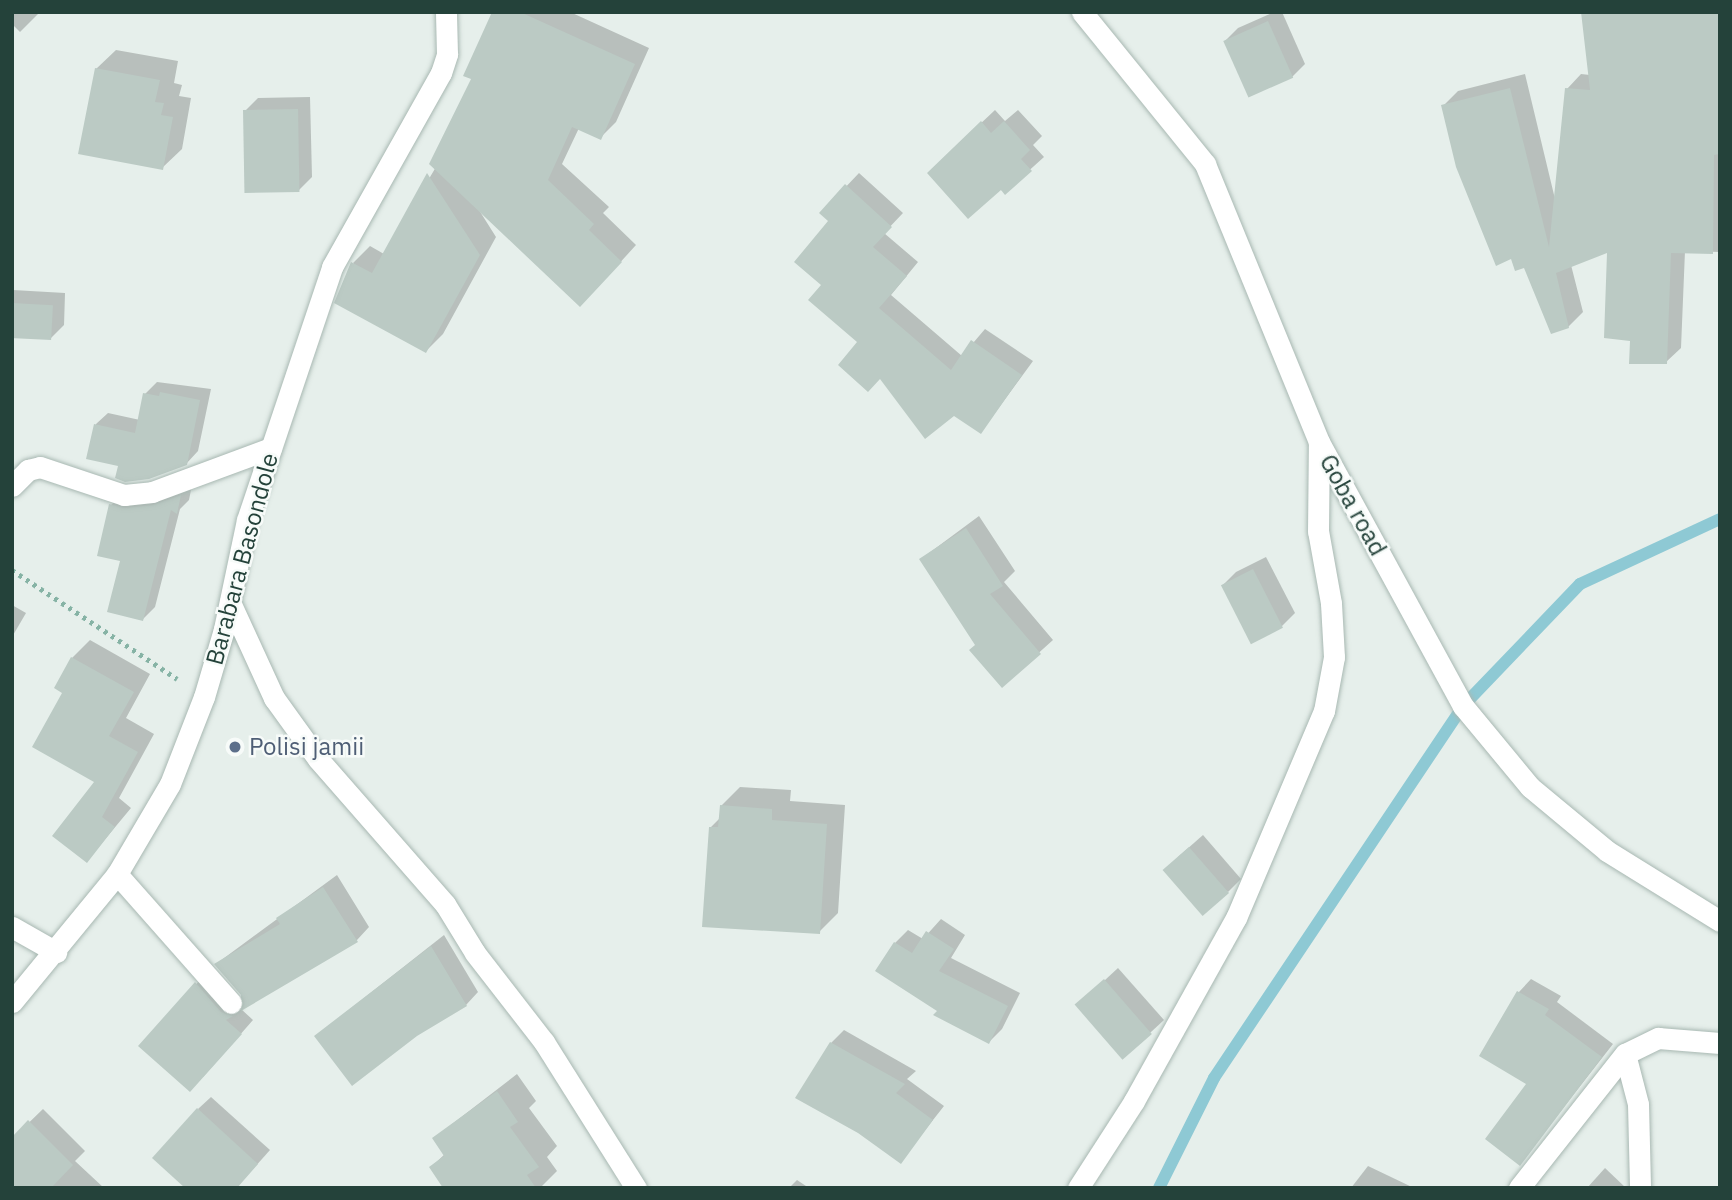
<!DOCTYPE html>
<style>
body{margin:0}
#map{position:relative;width:1732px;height:1200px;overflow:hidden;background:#e6efeb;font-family:"IBM Plex Sans",sans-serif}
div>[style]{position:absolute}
.shadow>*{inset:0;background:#0003}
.stream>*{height:12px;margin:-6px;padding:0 6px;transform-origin:6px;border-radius:6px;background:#8ec9d4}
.building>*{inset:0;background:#bbcac4;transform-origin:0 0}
.path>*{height:4.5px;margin-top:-2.25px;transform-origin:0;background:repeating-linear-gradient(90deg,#86b3a5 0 3.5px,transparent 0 8.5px)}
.roads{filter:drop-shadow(0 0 2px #a8b8b2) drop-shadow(0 0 2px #a8b8b2)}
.street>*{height:21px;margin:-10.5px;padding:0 10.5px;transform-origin:10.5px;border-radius:10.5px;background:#fff}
.secondary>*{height:21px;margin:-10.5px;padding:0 10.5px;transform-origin:10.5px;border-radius:10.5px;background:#fff}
.dots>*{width:19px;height:19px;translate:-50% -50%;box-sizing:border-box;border:4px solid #f7fbf9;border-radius:50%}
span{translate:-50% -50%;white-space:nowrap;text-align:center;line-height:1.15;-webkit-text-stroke:5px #f7fbf9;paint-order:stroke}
.street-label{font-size:24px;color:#24423a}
.service-label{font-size:24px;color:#4e5e75}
.left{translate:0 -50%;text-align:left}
.frame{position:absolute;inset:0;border:14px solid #24423a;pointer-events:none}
</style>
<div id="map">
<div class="shadow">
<i style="clip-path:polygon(12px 12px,40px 12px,20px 32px,12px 24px)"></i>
<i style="clip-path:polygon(494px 12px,570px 12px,649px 48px,616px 122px,600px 138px,579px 128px,562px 164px,609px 207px,603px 213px,636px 245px,596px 289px,479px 210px,496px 237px,443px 334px,426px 351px,353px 263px,370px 246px,384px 254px,436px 167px,473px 78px)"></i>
<i style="clip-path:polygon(1274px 12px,1282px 12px,1305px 64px,1292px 77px,1225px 41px,1238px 28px)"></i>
<i style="clip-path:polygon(1720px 12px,1720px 252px,1685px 251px,1681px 348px,1666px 362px,1632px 340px,1608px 250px,1571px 265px,1583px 312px,1568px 327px,1525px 265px,1512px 257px,1443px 106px,1458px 91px,1525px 74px,1555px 199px,1567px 89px,1581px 74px,1590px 75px)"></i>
<i style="clip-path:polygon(116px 50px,178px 61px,174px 83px,182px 85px,179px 96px,191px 98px,182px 149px,162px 168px,96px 69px)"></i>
<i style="clip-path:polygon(310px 97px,312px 177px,299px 190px,245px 111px,258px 98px)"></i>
<i style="clip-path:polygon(995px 110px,1005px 121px,1018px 110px,1042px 136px,1033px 145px,1044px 157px,1005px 192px,942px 160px)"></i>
<i style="clip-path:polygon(859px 173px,903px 213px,884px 233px,918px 262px,891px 295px,962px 356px,985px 329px,1033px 361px,981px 432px,860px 342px,823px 284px,831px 221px,821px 213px)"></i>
<i style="clip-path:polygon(13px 290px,65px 293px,64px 325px,51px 338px,12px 336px)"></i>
<i style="clip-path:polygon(157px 382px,211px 389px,198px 451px,186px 464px,120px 465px,88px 457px,96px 424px,108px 413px,140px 420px,145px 394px)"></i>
<i style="clip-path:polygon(192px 485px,189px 500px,180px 509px,155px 607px,143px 619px,122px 560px,111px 505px,123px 493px)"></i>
<i style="clip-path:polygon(979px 516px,1015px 571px,1004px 582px,1053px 640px,1002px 686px,921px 559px)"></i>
<i style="clip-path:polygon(1266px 557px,1295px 613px,1282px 626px,1252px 642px,1223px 585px,1236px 572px)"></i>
<i style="clip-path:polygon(12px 605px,26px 613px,12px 637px)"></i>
<i style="clip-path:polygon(90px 640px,150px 674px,126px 718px,154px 734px,119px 798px,131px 808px,87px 861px,96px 781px,64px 692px,72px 658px)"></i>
<i style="clip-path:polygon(740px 787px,791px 790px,790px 801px,845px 805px,838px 913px,819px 932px,711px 827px,721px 817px,721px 806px)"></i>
<i style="clip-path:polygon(1203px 835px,1241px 879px,1228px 892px,1178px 857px)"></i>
<i style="clip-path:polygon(337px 875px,369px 927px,357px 940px,241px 1009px,253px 1020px,203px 1077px,141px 1046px,209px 970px,243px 1002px,243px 994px,216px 964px)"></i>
<i style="clip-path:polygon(941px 919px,965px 935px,951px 958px,1020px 993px,1002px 1029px,989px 1042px,940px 1011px,895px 943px,908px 930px,923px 939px)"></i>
<i style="clip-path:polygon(444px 935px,478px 992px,466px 1005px,316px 1036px)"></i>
<i style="clip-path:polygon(1118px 968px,1164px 1020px,1124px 1057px,1091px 993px)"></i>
<i style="clip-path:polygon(1531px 979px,1561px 996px,1557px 1002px,1613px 1044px,1520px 1163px,1529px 1083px,1481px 1055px,1519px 992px)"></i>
<i style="clip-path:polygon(844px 1030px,916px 1071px,907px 1079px,944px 1106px,900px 1162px,831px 1043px)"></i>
<i style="clip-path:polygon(517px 1074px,536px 1101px,529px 1108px,557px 1146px,547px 1157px,557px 1171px,540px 1188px,482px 1188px,431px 1167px,445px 1154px,434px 1138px)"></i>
<i style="clip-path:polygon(211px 1097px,270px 1150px,236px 1188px,198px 1109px)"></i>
<i style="clip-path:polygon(43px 1109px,85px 1151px,75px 1161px,104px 1188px,12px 1188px,12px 1139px)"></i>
<i style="clip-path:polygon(1368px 1166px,1414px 1188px,1351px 1188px)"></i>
<i style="clip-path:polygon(1605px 1168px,1626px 1188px,1587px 1188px)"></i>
<i style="clip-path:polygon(797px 1180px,809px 1188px,789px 1188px)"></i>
</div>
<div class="stream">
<i style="left:1159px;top:1188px;width:123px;rotate:-63.4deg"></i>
<i style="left:1214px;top:1078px;width:448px;rotate:-56.2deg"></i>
<i style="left:1463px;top:706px;width:169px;rotate:-46.2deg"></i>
<i style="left:1580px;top:584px;width:154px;rotate:-24.9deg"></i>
</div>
<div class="building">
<i style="clip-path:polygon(492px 12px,520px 12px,635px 64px,601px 140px,572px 127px,548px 180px,594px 224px,589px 230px,622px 262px,580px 307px,429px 164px,471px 79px,463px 76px)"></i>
<i style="clip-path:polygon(1581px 12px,1720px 12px,1720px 154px,1714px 155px,1713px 254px,1671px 253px,1667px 364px,1629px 364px,1630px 341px,1604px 338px,1607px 253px,1556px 273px,1569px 328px,1551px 334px,1524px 268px,1515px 271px,1511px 259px,1496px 266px,1456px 167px,1441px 105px,1510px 88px,1549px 247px,1565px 88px,1590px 90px)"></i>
<i style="left:1268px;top:21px;width:62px;height:49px;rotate:66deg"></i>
<i style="clip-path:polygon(95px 68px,160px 80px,155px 102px,164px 103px,161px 115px,173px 117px,163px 170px,78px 154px)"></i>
<i style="left:298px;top:109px;width:83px;height:55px;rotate:89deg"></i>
<i style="clip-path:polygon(981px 121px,991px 133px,1004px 121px,1030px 150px,1021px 159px,1032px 171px,1005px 195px,1001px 190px,968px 219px,927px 173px)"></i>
<i style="clip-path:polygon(427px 173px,480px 255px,426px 353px,334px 303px,351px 262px,372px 273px)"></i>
<i style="clip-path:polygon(845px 184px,892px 227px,873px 247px,907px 276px,879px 308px,951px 370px,971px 340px,1022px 375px,981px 434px,954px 416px,925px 439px,880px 379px,868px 392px,838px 365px,857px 342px,808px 300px,821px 285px,794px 262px,828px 221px,819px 213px)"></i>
<i style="left:12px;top:303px;width:41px;height:35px;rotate:3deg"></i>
<i style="clip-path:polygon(160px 392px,200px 400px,187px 465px,149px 479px,125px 482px,115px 478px,118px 466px,86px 459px,94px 424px,135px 433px,143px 393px,159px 396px)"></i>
<i style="clip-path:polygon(181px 495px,177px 514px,171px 510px,143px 621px,107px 612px,120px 561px,97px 556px,109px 504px,125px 508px,153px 505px)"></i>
<i style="clip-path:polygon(966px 528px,1003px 586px,990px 594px,1041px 654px,1002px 688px,969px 650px,975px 645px,919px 559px)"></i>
<i style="left:1253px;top:569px;width:66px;height:36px;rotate:63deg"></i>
<i style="clip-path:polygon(71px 657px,134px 692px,109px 736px,138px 752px,102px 817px,115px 827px,87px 863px,52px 836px,94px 782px,32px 747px,62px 693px,54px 688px)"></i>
<i style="clip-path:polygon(720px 805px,772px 809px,772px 820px,827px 824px,820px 934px,702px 927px,709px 827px,718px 827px)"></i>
<i style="left:1189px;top:847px;width:61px;height:35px;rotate:49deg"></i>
<i style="clip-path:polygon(323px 887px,358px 942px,241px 1011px,241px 995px,214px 964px,280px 924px,276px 918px)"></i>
<i style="clip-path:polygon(926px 931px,954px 949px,939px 971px,1008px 1006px,989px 1044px,933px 1015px,937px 1011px,875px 971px,894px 942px,912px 953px)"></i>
<i style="clip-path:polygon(431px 946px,467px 1006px,417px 1036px,352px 1086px,314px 1036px)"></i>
<i style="left:1104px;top:979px;width:73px;height:39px;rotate:49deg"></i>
<i style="clip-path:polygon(195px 982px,221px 1012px,233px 1016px,226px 1020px,242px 1034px,190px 1092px,138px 1046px)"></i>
<i style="clip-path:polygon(1517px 991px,1549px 1009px,1545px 1015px,1602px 1057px,1520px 1166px,1485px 1139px,1526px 1084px,1479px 1056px)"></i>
<i style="clip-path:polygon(830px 1042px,905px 1084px,896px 1093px,933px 1120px,901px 1164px,858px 1133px,795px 1098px)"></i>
<i style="clip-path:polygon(497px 1091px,518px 1122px,510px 1127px,539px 1167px,527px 1175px,536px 1188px,443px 1188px,429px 1167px,444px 1156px,432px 1138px)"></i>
<i style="clip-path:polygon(197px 1108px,258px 1164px,237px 1188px,185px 1188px,152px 1158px)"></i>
<i style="clip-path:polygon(28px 1120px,73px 1165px,51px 1188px,12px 1188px,12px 1137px)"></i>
</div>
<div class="path">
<i style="left:12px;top:570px;width:198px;rotate:33.4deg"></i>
</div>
<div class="roads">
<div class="street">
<i style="left:12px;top:486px;width:23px;rotate:-45deg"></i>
<i style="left:28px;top:470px;width:12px;rotate:-14deg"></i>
<i style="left:40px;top:467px;width:89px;rotate:18.4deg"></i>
<i style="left:124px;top:495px;width:28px;rotate:-6deg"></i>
<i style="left:152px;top:492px;width:127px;rotate:-20.3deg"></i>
<i style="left:230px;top:602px;width:106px;rotate:65.4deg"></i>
<i style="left:274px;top:698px;width:75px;rotate:54.2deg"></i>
<i style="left:318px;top:759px;width:193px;rotate:48.8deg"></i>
<i style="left:445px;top:904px;width:57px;rotate:58.5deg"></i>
<i style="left:475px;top:953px;width:113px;rotate:52.2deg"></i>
<i style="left:544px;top:1042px;width:173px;rotate:57.8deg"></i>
<i style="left:117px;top:874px;width:172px;rotate:48.5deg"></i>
<i style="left:12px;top:927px;width:51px;rotate:29.6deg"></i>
<i style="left:12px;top:1002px;width:166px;rotate:-50.6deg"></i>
<i style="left:117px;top:874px;width:104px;rotate:-59.5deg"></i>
<i style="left:170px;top:784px;width:93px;rotate:-68.7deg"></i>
<i style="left:204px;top:697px;width:71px;rotate:-73.6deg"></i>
<i style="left:224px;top:629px;width:111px;rotate:-78.1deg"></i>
<i style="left:247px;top:520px;width:267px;rotate:-71.4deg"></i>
<i style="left:332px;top:267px;width:223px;rotate:-60.7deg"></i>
<i style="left:441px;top:73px;width:20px;rotate:-72deg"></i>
<i style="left:447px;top:54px;width:42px;rotate:-91.4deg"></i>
<i style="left:1625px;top:1054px;width:52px;rotate:75.4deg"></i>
<i style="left:1638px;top:1104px;width:84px;rotate:88.6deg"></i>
<i style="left:1078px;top:1188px;width:103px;rotate:-57.2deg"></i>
<i style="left:1134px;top:1101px;width:210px;rotate:-60.9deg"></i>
<i style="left:1236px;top:918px;width:225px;rotate:-67deg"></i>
<i style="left:1324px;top:711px;width:55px;rotate:-79.5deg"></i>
<i style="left:1334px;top:657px;width:54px;rotate:-93.2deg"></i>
<i style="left:1331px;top:603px;width:73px;rotate:-100.2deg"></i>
<i style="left:1318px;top:531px;width:89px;rotate:-89.4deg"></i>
<i style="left:1519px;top:1188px;width:171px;rotate:-51.7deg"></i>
<i style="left:1625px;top:1054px;width:37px;rotate:-26deg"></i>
<i style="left:1658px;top:1038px;width:62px;rotate:4.6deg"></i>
</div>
<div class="secondary">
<i style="left:1082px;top:12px;width:196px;rotate:51deg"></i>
<i style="left:1205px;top:164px;width:300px;rotate:67.7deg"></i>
<i style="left:1319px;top:442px;width:301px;rotate:61.4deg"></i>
<i style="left:1463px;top:706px;width:105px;rotate:50.4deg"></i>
<i style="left:1530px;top:787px;width:100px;rotate:39.7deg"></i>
<i style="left:1607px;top:851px;width:133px;rotate:31.8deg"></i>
</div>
</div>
<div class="dots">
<i style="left:235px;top:747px;background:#5c6f8a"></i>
</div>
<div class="street-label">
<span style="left:1353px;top:505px;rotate:61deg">Goba road</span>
<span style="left:242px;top:559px;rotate:-75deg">Barabara Basondole</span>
</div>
<div class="service-label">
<span class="left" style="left:249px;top:747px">Polisi jamii</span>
</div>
<div class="frame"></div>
</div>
